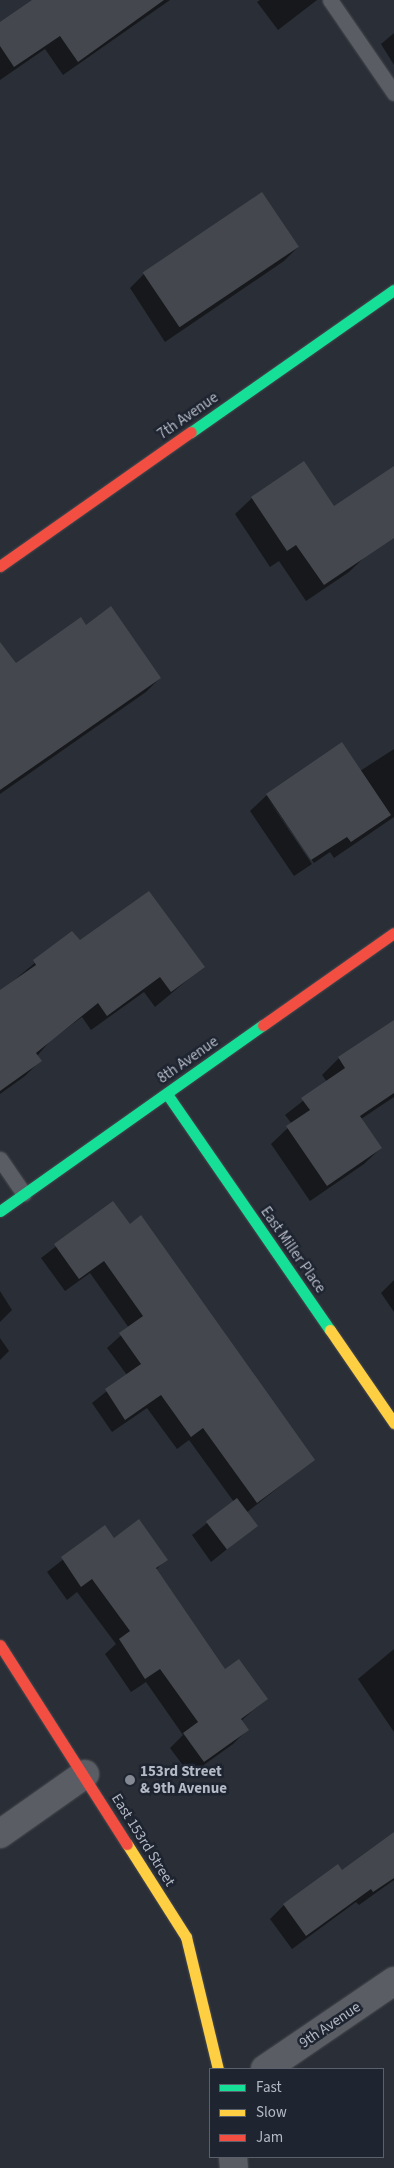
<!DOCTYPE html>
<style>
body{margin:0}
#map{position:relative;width:394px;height:2168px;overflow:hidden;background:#2a2e36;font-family:"Source Sans 3",sans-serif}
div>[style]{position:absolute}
.shadow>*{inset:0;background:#0007}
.building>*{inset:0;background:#44484e;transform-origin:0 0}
.roads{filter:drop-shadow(0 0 1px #46494f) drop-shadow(0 0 1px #46494f)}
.lane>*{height:15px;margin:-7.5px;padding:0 7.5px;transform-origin:7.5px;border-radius:7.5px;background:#5a5d64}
.street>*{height:28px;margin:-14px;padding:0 14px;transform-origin:14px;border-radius:14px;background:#5a5d64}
.fast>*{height:11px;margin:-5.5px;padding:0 5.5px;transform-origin:5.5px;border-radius:5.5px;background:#16e098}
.slow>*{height:11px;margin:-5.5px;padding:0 5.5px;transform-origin:5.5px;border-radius:5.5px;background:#ffcf43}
.jam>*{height:11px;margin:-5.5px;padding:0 5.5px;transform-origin:5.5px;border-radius:5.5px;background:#f24e42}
.dots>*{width:14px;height:14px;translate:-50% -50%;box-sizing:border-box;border:2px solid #1e2430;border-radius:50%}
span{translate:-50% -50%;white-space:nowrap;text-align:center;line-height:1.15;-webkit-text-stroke:5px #1e2430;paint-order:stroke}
.street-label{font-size:15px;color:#b4bac6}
.poi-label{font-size:15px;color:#b4bac6;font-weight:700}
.left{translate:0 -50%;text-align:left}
.legend{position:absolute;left:209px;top:2068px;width:175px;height:90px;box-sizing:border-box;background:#1e2430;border:1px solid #5a606c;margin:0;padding:6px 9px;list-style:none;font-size:15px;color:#b4bac6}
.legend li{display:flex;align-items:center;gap:10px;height:25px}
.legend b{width:25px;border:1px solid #5a606c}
</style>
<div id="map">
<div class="shadow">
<i style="clip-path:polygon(45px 0,170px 0,63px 75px,45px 49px,0 80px,0 23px)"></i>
<i style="clip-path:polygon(260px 0,317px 0,278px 30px,257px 2px)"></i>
<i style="clip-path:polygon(394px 33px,394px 65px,381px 44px)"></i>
<i style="clip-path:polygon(298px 247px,284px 261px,165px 342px,130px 288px,144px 274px)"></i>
<i style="clip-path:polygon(394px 467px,394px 529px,349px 572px,306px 601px,279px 561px,270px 567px,235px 514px,252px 498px,333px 508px)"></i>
<i style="clip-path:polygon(86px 626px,160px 678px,146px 692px,0 794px,0 675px)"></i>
<i style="clip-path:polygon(394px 749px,394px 817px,334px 858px,330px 852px,314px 863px,266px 796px,312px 864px,294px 876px,250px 811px,267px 795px,360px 771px)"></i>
<i style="clip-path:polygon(72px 932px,79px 942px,203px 967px,155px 1007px,144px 992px,91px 1030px,82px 1017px,51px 1040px,37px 1056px,40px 1061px,25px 1076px,0 1094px,0 992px)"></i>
<i style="clip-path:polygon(394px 1024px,394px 1097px,361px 1119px,381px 1148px,364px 1164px,310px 1201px,271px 1144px,292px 1124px,285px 1115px,327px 1082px,322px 1075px,339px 1058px)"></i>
<i style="clip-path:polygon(113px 1203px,313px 1460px,246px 1513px,256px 1526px,211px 1562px,192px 1535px,234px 1502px,189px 1440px,177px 1449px,147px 1408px,112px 1432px,92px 1403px,127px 1375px,107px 1348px,129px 1328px,90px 1273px,65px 1291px,41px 1258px)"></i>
<i style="clip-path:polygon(394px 1280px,394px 1312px,381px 1293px)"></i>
<i style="clip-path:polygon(0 1291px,12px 1310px,0 1322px)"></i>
<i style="clip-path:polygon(0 1338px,9px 1351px,0 1360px)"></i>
<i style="clip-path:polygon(105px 1527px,113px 1539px,166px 1559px,156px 1570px,224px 1671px,266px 1699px,241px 1721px,247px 1730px,233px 1744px,190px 1775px,170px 1748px,183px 1735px,146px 1682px,131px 1692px,105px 1654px,116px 1644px,77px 1592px,67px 1600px,47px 1572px)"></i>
<i style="clip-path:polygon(394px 1649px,394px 1732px,358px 1679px)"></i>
<i style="clip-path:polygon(394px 1842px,394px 1880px,359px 1905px,356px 1902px,292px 1949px,270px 1919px,284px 1905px)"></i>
</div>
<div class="building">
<i style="clip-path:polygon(32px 0,164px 0,78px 62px,60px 36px,14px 67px,0 46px,0 22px)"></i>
<i style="left:262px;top:192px;width:66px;height:144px;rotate:56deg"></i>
<i style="clip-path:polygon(304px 461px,334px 506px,394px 466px,394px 538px,324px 585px,296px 545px,287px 551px,251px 497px)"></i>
<i style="clip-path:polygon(111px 606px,161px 678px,0 790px,0 642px,16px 663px,81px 617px,86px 625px)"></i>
<i style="clip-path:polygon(342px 742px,391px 815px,351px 842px,347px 837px,311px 860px,266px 794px)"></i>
<i style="clip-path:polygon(149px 891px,205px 967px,171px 992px,160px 977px,107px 1016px,98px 1003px,36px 1053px,42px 1061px,0 1091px,0 990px,36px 965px,33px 960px,72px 931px,80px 940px)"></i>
<i style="clip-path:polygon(394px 1020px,394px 1093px,360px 1116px,382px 1148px,327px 1186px,286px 1126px,310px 1110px,301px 1098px,345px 1068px,338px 1057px)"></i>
<i style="clip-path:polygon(113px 1201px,130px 1224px,141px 1215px,315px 1460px,257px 1503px,203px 1428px,191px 1437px,161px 1395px,125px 1420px,105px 1389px,141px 1364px,119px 1333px,143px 1316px,104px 1261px,79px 1279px,54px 1244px)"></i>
<i style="left:237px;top:1498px;width:35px;height:39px;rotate:53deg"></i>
<i style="clip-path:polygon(139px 1519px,168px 1560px,156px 1568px,225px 1669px,239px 1659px,268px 1699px,241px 1719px,249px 1730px,204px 1762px,183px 1733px,198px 1722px,160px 1669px,145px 1679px,119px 1639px,130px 1631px,92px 1579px,81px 1587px,61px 1557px,105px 1525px,114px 1538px)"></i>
<i style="clip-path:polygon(394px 1832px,394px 1878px,373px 1892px,371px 1889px,306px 1936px,283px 1904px,338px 1864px,342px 1870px)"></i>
</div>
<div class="roads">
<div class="lane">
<i style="left:330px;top:0;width:113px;rotate:55.5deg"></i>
<i style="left:0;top:1159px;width:42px;rotate:55.6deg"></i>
</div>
<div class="street">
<i style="left:0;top:1834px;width:104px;rotate:-35.2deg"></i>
<i style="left:265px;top:2069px;width:156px;rotate:-34.3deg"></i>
<i style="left:233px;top:2157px;width:11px;rotate:85deg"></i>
</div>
<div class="fast">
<i style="left:191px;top:432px;width:248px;rotate:-35deg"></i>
<i style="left:167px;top:1094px;width:287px;rotate:55.4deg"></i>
<i style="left:0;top:1211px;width:322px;rotate:-35.3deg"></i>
</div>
<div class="slow">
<i style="left:330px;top:1330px;width:113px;rotate:55.5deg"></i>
<i style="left:127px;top:1844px;width:110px;rotate:57.6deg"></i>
<i style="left:186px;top:1937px;width:136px;rotate:76.4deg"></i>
</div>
<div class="jam">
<i style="left:0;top:566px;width:233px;rotate:-35.1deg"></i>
<i style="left:263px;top:1025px;width:160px;rotate:-35.1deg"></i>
<i style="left:0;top:1645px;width:236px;rotate:57.5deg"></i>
</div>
</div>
<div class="dots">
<i style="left:130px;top:1780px;background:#848994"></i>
</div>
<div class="street-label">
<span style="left:188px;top:416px;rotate:-35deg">7th Avenue</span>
<span style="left:188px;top:1060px;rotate:-35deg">8th Avenue</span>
<span style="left:293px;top:1250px;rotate:55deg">East Miller Place</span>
<span style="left:143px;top:1840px;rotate:58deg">East 153rd Street</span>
<span style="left:330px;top:2025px;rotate:-34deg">9th Avenue</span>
</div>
<div class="poi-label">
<span class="left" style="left:140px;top:1780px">153rd Street<br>&amp; 9th Avenue</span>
</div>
<ul class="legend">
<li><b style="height:6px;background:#16e098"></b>Fast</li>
<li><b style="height:6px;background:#ffcf43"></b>Slow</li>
<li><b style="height:6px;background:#f24e42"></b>Jam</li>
</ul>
</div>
